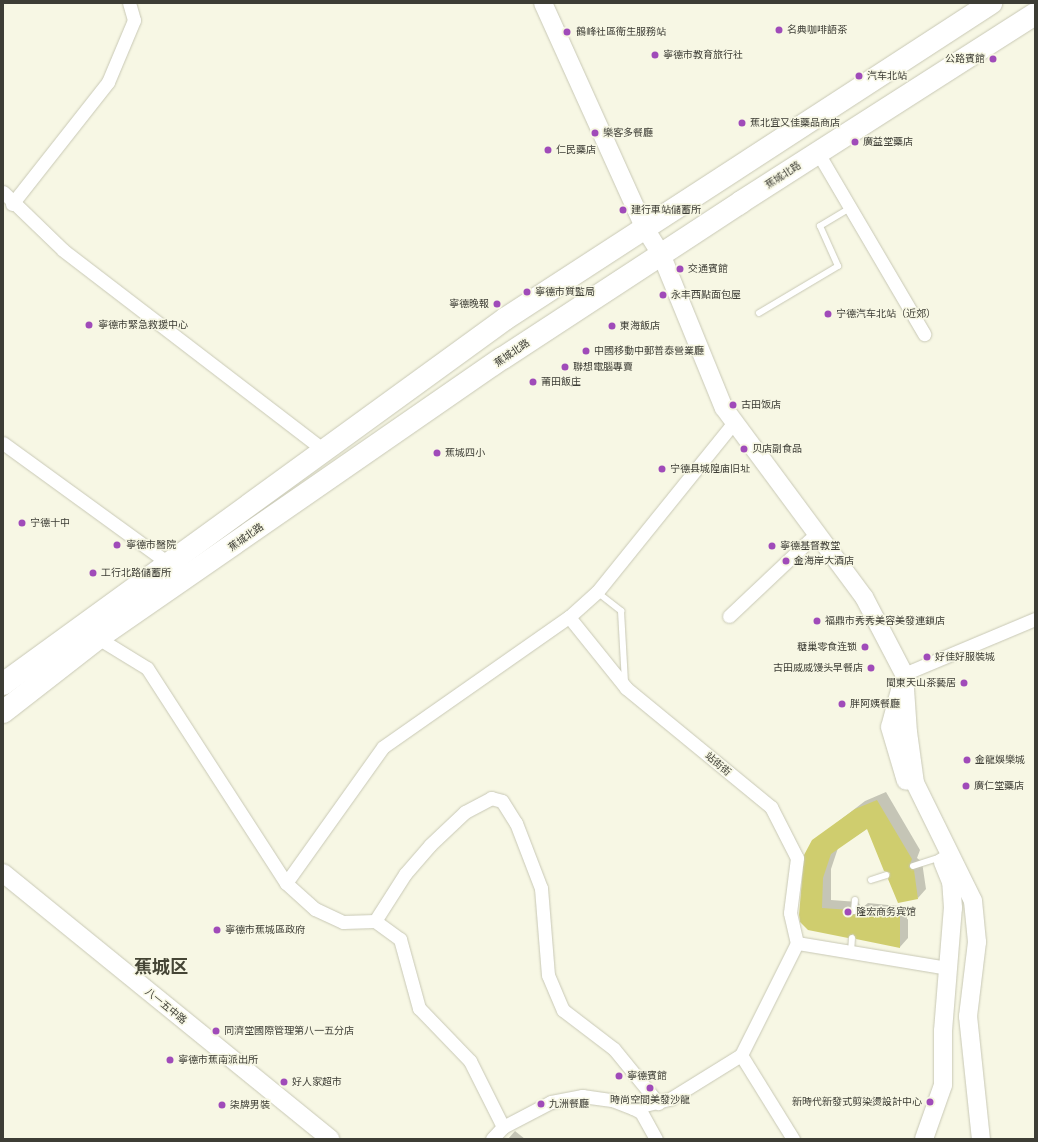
<!DOCTYPE html>
<meta charset="utf-8">
<style>
body{margin:0}
#map{position:relative;width:1038px;height:1142px;overflow:hidden;background:#f7f7e4;font-family:"Noto Sans","Noto Sans SC",sans-serif}
div>[style]{position:absolute}
.shadow>*{inset:0;background:#0003}
.building>*{inset:0;background:#cfcd6e}
.roads{filter:drop-shadow(0 0 1px #c8c8b5) drop-shadow(0 0 1px #c8c8b5)}
.lane>*{height:6px;margin:-3px;padding:0 3px;transform-origin:3px;border-radius:3px;background:#fff}
.street>*{height:13px;margin:-6.5px;padding:0 6.5px;transform-origin:6.5px;border-radius:6.5px;background:#fff}
.secondary>*{height:18px;margin:-9px;padding:0 9px;transform-origin:9px;border-radius:9px;background:#fff}
.highway>*{height:22px;margin:-11px;padding:0 11px;transform-origin:11px;border-radius:11px;background:#fff}
.dots>*{width:11px;height:11px;translate:-50% -50%;box-sizing:border-box;border:2px solid #f7f7e4;border-radius:50%}
span{translate:-50% -50%;white-space:nowrap;text-align:center;line-height:1.15;-webkit-text-stroke:3px #f7f7e4;paint-order:stroke}
.poi-label{font-size:10px;color:#3d3d35}
.left{translate:0 -50%;text-align:left}
.right{translate:-100% -50%;text-align:right}
.street-label{font-size:10px;color:#3d3d35}
.town-label{font-size:18px;color:#454535;font-weight:700}
.frame{position:absolute;inset:0;border:4px solid #3d3d35;pointer-events:none}
</style>
<div id="map">
<div class="shadow">
<i style="clip-path:polygon(886px 792px,920px 850px,917px 858px,922px 862px,926px 889px,918px 898px,891px 873px,868px 828px,838px 848px,831px 869px,831px 900px,858px 902px,862px 908px,868px 903px,908px 907px,908px 938px,900px 947px,853px 932px,808px 929px,813px 841px,865px 801px)"></i>
<i style="clip-path:polygon(515px 1131px,525px 1139px,508px 1139px)"></i>
</div>
<div class="building">
<i style="clip-path:polygon(877px 800px,912px 859px,909px 867px,914px 870px,918px 899px,898px 903px,888px 879px,890px 873px,884px 871px,867px 829px,831px 854px,823px 878px,822px 908px,850px 910px,853px 915px,858px 911px,900px 916px,900px 948px,856px 939px,853px 934px,848px 938px,808px 930px,800px 922px,799px 915px,804px 855px,812px 840px,855px 809px)"></i>
</div>
<div class="roads">
<div class="lane">
<i style="left:759px;top:313px;width:92px;rotate:-30.7deg"></i>
<i style="left:838px;top:266px;width:44px;rotate:-114.2deg"></i>
<i style="left:820px;top:226px;width:35px;rotate:-31deg"></i>
<i style="left:597px;top:592px;width:31px;rotate:38deg"></i>
<i style="left:621px;top:611px;width:72px;rotate:86.8deg"></i>
<i style="left:913px;top:866px;width:29px;rotate:-18deg"></i>
<i style="left:871px;top:880px;width:16px;rotate:-18deg"></i>
<i style="left:854px;top:911px;width:11px;rotate:-85deg"></i>
<i style="left:851px;top:952px;width:14px;rotate:-86deg"></i>
</div>
<div class="street">
<i style="left:818px;top:153px;width:210px;rotate:59.6deg"></i>
<i style="left:3px;top:192px;width:83px;rotate:44deg"></i>
<i style="left:63px;top:250px;width:329px;rotate:37.5deg"></i>
<i style="left:12px;top:204px;width:155px;rotate:-51.8deg"></i>
<i style="left:108px;top:82px;width:67px;rotate:-67.2deg"></i>
<i style="left:134px;top:20px;width:18px;rotate:-106deg"></i>
<i style="left:3px;top:443px;width:204px;rotate:36deg"></i>
<i style="left:729px;top:616px;width:121px;rotate:-43.3deg"></i>
<i style="left:569px;top:617px;width:91px;rotate:51.2deg"></i>
<i style="left:626px;top:688px;width:188px;rotate:39.4deg"></i>
<i style="left:771px;top:807px;width:57px;rotate:63deg"></i>
<i style="left:797px;top:858px;width:55px;rotate:97.3deg"></i>
<i style="left:790px;top:913px;width:31px;rotate:77deg"></i>
<i style="left:98px;top:638px;width:57px;rotate:31.5deg"></i>
<i style="left:147px;top:668px;width:256px;rotate:57.1deg"></i>
<i style="left:286px;top:883px;width:39px;rotate:42deg"></i>
<i style="left:315px;top:909px;width:31px;rotate:25deg"></i>
<i style="left:343px;top:922px;width:32px;rotate:-2deg"></i>
<i style="left:375px;top:921px;width:31px;rotate:36deg"></i>
<i style="left:400px;top:939px;width:72px;rotate:74.6deg"></i>
<i style="left:419px;top:1008px;width:74px;rotate:46.1deg"></i>
<i style="left:470px;top:1061px;width:74px;rotate:63.4deg"></i>
<i style="left:503px;top:1127px;width:16px;rotate:133deg"></i>
<i style="left:904px;top:674px;width:142px;rotate:-22.8deg"></i>
<i style="left:286px;top:883px;width:167px;rotate:-54.5deg"></i>
<i style="left:383px;top:747px;width:227px;rotate:-35deg"></i>
<i style="left:569px;top:617px;width:38px;rotate:-42deg"></i>
<i style="left:597px;top:592px;width:218px;rotate:-51.1deg"></i>
<i style="left:375px;top:921px;width:56px;rotate:-57.4deg"></i>
<i style="left:405px;top:874px;width:38px;rotate:-49deg"></i>
<i style="left:430px;top:845px;width:48px;rotate:-43.3deg"></i>
<i style="left:465px;top:812px;width:30px;rotate:-28deg"></i>
<i style="left:491px;top:798px;width:11px;rotate:15deg"></i>
<i style="left:502px;top:801px;width:26px;rotate:58deg"></i>
<i style="left:516px;top:823px;width:70px;rotate:69deg"></i>
<i style="left:541px;top:888px;width:87px;rotate:85.4deg"></i>
<i style="left:548px;top:975px;width:38px;rotate:67deg"></i>
<i style="left:563px;top:1010px;width:64px;rotate:37.4deg"></i>
<i style="left:614px;top:1049px;width:70px;rotate:50.8deg"></i>
<i style="left:741px;top:1055px;width:125px;rotate:-63.4deg"></i>
<i style="left:797px;top:943px;width:153px;rotate:9.4deg"></i>
<i style="left:633px;top:1108px;width:38px;rotate:-14deg"></i>
<i style="left:670px;top:1099px;width:84px;rotate:-31.8deg"></i>
<i style="left:741px;top:1055px;width:99px;rotate:58.2deg"></i>
<i style="left:503px;top:1127px;width:54px;rotate:-27.5deg"></i>
<i style="left:551px;top:1102px;width:32px;rotate:-11deg"></i>
<i style="left:582px;top:1096px;width:30px;rotate:8deg"></i>
<i style="left:612px;top:1100px;width:22px;rotate:21deg"></i>
<i style="left:633px;top:1108px;width:9px;rotate:27deg"></i>
<i style="left:641px;top:1112px;width:31px;rotate:61deg"></i>
</div>
<div class="secondary">
<i style="left:543px;top:3px;width:246px;rotate:65.7deg"></i>
<i style="left:644px;top:227px;width:32px;rotate:58deg"></i>
<i style="left:661px;top:254px;width:166px;rotate:67.8deg"></i>
<i style="left:724px;top:408px;width:235px;rotate:53.5deg"></i>
<i style="left:864px;top:597px;width:87px;rotate:62.5deg"></i>
<i style="left:904px;top:674px;width:58px;rotate:86.1deg"></i>
<i style="left:908px;top:732px;width:51px;rotate:82.2deg"></i>
<i style="left:915px;top:783px;width:131px;rotate:63.8deg"></i>
<i style="left:973px;top:901px;width:41px;rotate:84.4deg"></i>
<i style="left:977px;top:942px;width:75px;rotate:96.9deg"></i>
<i style="left:968px;top:1016px;width:124px;rotate:84deg"></i>
<i style="left:900px;top:690px;width:38px;rotate:105deg"></i>
<i style="left:890px;top:727px;width:56px;rotate:73.5deg"></i>
<i style="left:3px;top:873px;width:422px;rotate:39.1deg"></i>
<i style="left:924px;top:1139px;width:57px;rotate:-70.6deg"></i>
<i style="left:943px;top:1085px;width:54px;rotate:-90deg"></i>
<i style="left:943px;top:1031px;width:123px;rotate:-85.4deg"></i>
<i style="left:953px;top:908px;width:26px;rotate:-94deg"></i>
<i style="left:951px;top:882px;width:22px;rotate:-112deg"></i>
</div>
<div class="highway">
<i style="left:3px;top:684px;width:621px;rotate:-36.02deg"></i>
<i style="left:505px;top:319px;width:580px;rotate:-33.03deg"></i>
<i style="left:3px;top:712px;width:120px;rotate:-37.9deg"></i>
<i style="left:98px;top:638px;width:492px;rotate:-34.7deg"></i>
<i style="left:503px;top:358px;width:285px;rotate:-33.2deg"></i>
<i style="left:741px;top:202px;width:349px;rotate:-32.6deg"></i>
</div>
</div>
<div class="dots">
<i style="left:779px;top:30px;background:#a04bb9"></i>
<i style="left:567px;top:32px;background:#a04bb9"></i>
<i style="left:655px;top:55px;background:#a04bb9"></i>
<i style="left:993px;top:59px;background:#a04bb9"></i>
<i style="left:859px;top:76px;background:#a04bb9"></i>
<i style="left:742px;top:123px;background:#a04bb9"></i>
<i style="left:595px;top:133px;background:#a04bb9"></i>
<i style="left:855px;top:142px;background:#a04bb9"></i>
<i style="left:548px;top:150px;background:#a04bb9"></i>
<i style="left:623px;top:210px;background:#a04bb9"></i>
<i style="left:680px;top:269px;background:#a04bb9"></i>
<i style="left:527px;top:292px;background:#a04bb9"></i>
<i style="left:663px;top:295px;background:#a04bb9"></i>
<i style="left:497px;top:304px;background:#a04bb9"></i>
<i style="left:828px;top:314px;background:#a04bb9"></i>
<i style="left:89px;top:325px;background:#a04bb9"></i>
<i style="left:612px;top:326px;background:#a04bb9"></i>
<i style="left:586px;top:351px;background:#a04bb9"></i>
<i style="left:565px;top:367px;background:#a04bb9"></i>
<i style="left:533px;top:382px;background:#a04bb9"></i>
<i style="left:733px;top:405px;background:#a04bb9"></i>
<i style="left:744px;top:449px;background:#a04bb9"></i>
<i style="left:437px;top:453px;background:#a04bb9"></i>
<i style="left:662px;top:469px;background:#a04bb9"></i>
<i style="left:22px;top:523px;background:#a04bb9"></i>
<i style="left:117px;top:545px;background:#a04bb9"></i>
<i style="left:772px;top:546px;background:#a04bb9"></i>
<i style="left:786px;top:561px;background:#a04bb9"></i>
<i style="left:93px;top:573px;background:#a04bb9"></i>
<i style="left:817px;top:621px;background:#a04bb9"></i>
<i style="left:865px;top:647px;background:#a04bb9"></i>
<i style="left:927px;top:657px;background:#a04bb9"></i>
<i style="left:871px;top:668px;background:#a04bb9"></i>
<i style="left:964px;top:683px;background:#a04bb9"></i>
<i style="left:842px;top:704px;background:#a04bb9"></i>
<i style="left:967px;top:760px;background:#a04bb9"></i>
<i style="left:966px;top:786px;background:#a04bb9"></i>
<i style="left:848px;top:912px;background:#a04bb9"></i>
<i style="left:217px;top:930px;background:#a04bb9"></i>
<i style="left:216px;top:1031px;background:#a04bb9"></i>
<i style="left:170px;top:1060px;background:#a04bb9"></i>
<i style="left:619px;top:1076px;background:#a04bb9"></i>
<i style="left:284px;top:1082px;background:#a04bb9"></i>
<i style="left:650px;top:1088px;background:#a04bb9"></i>
<i style="left:930px;top:1102px;background:#a04bb9"></i>
<i style="left:541px;top:1104px;background:#a04bb9"></i>
<i style="left:222px;top:1105px;background:#a04bb9"></i>
</div>
<div class="poi-label">
<span class="left" style="left:787px;top:30px">名典咖啡語茶</span>
<span class="left" style="left:576px;top:32px">鶴峰社區衛生服務站</span>
<span class="left" style="left:663px;top:55px">寧德市教育旅行社</span>
<span class="right" style="left:985px;top:59px">公路賓館</span>
<span class="left" style="left:867px;top:76px">汽车北站</span>
<span class="left" style="left:750px;top:123px">蕉北宜又佳藥品商店</span>
<span class="left" style="left:603px;top:133px">樂客多餐廳</span>
<span class="left" style="left:863px;top:142px">廣益堂藥店</span>
<span class="left" style="left:556px;top:150px">仁民藥店</span>
<span class="left" style="left:631px;top:210px">建行車站儲蓄所</span>
<span class="left" style="left:688px;top:269px">交通賓館</span>
<span class="left" style="left:535px;top:292px">寧德市質監局</span>
<span class="left" style="left:671px;top:295px">永丰西點面包屋</span>
<span class="right" style="left:489px;top:304px">寧德晚報</span>
<span class="left" style="left:836px;top:314px">宁德汽车北站（近郊）</span>
<span class="left" style="left:98px;top:325px">寧德市緊急救援中心</span>
<span class="left" style="left:620px;top:326px">東海飯店</span>
<span class="left" style="left:594px;top:351px">中國移動中郵普泰營業廳</span>
<span class="left" style="left:573px;top:367px">聯想電腦專賣</span>
<span class="left" style="left:541px;top:382px">莆田飯庄</span>
<span class="left" style="left:741px;top:405px">古田饭店</span>
<span class="left" style="left:752px;top:449px">贝店副食品</span>
<span class="left" style="left:445px;top:453px">蕉城四小</span>
<span class="left" style="left:670px;top:469px">宁德县城隍庙旧址</span>
<span class="left" style="left:30px;top:523px">宁德十中</span>
<span class="left" style="left:126px;top:545px">寧德市醫院</span>
<span class="left" style="left:780px;top:546px">寧德基督教堂</span>
<span class="left" style="left:794px;top:561px">金海岸大酒店</span>
<span class="left" style="left:101px;top:573px">工行北路儲蓄所</span>
<span class="left" style="left:825px;top:621px">福鼎市秀秀美容美發連鎖店</span>
<span class="right" style="left:857px;top:647px">糖巢零食连锁</span>
<span class="left" style="left:935px;top:657px">好佳好服裝城</span>
<span class="right" style="left:863px;top:668px">古田威威馒头早餐店</span>
<span class="right" style="left:956px;top:683px">閩東天山茶藝居</span>
<span class="left" style="left:850px;top:704px">胖阿姨餐廳</span>
<span class="left" style="left:975px;top:760px">金龍娛樂城</span>
<span class="left" style="left:974px;top:786px">廣仁堂藥店</span>
<span class="left" style="left:856px;top:912px">隆宏商务宾馆</span>
<span class="left" style="left:225px;top:930px">寧德市蕉城區政府</span>
<span class="left" style="left:224px;top:1031px">同濟堂國際管理第八一五分店</span>
<span class="left" style="left:178px;top:1060px">寧德市蕉南派出所</span>
<span class="left" style="left:627px;top:1076px">寧德賓館</span>
<span class="left" style="left:292px;top:1082px">好人家超市</span>
<span style="left:650px;top:1100px">時尚空間美發沙龍</span>
<span class="right" style="left:922px;top:1102px">新時代新發式剪染燙設計中心</span>
<span class="left" style="left:549px;top:1104px">九洲餐廳</span>
<span class="left" style="left:230px;top:1105px">柒牌男裝</span>
</div>
<div class="street-label">
<span style="left:783px;top:175px;rotate:-33deg">蕉城北路</span>
<span style="left:512px;top:353px;rotate:-34deg">蕉城北路</span>
<span style="left:246px;top:537px;rotate:-35deg">蕉城北路</span>
<span style="left:718px;top:764px;rotate:40deg">站街街</span>
<span style="left:166px;top:1006px;rotate:39deg">八一五中路</span>
</div>
<div class="town-label">
<span style="left:161px;top:966px">蕉城区</span>
</div>
<div class="frame"></div>
</div>
